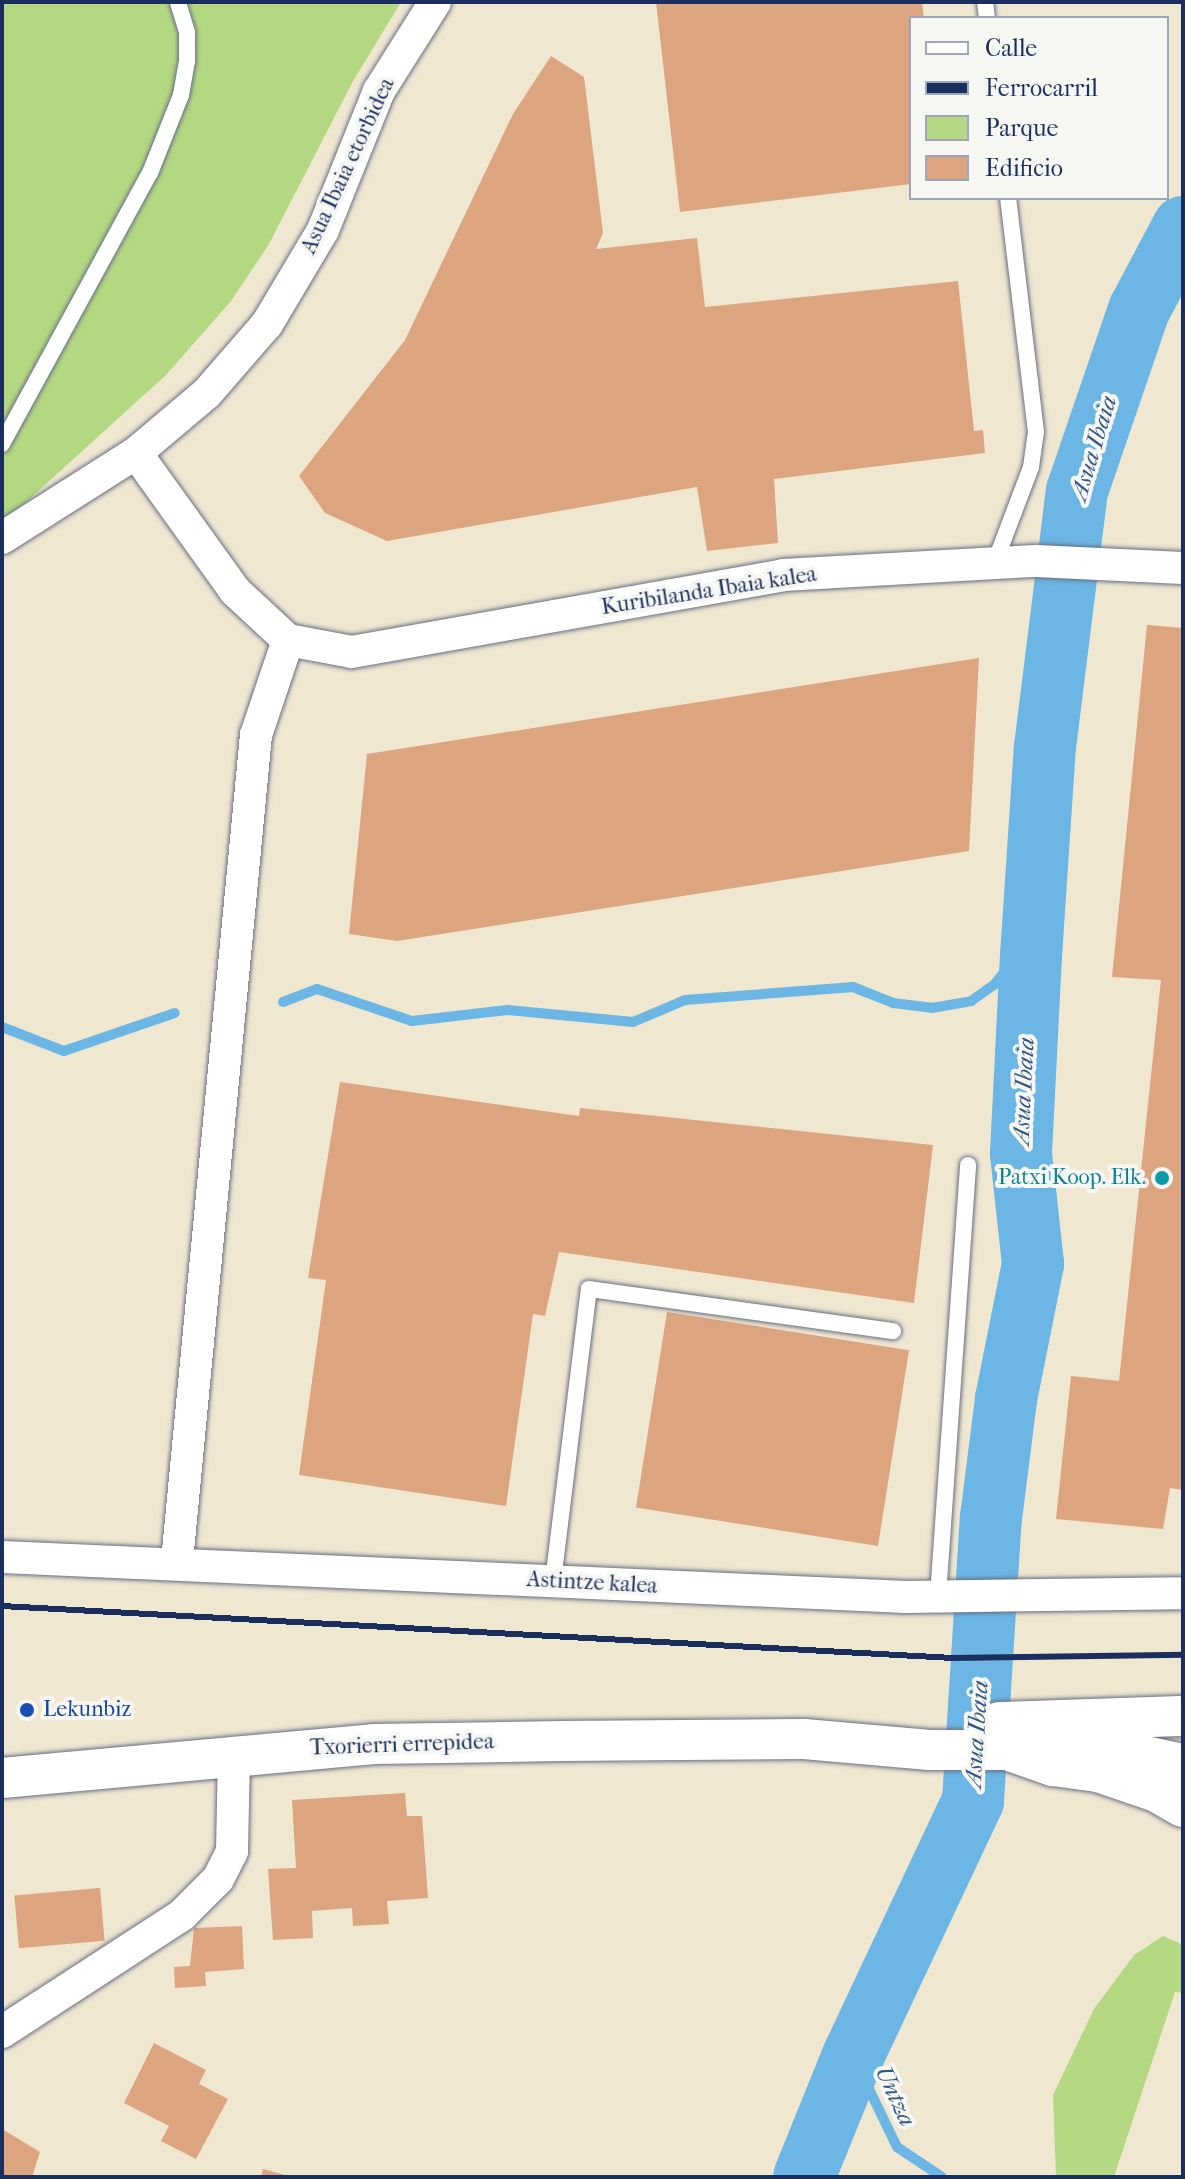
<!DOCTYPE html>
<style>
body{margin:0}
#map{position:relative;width:1185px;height:2179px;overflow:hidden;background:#f0e7d1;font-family:"IM FELL French Canon",serif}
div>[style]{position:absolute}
.green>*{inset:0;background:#b4d881}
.stream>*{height:10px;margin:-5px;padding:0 5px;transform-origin:5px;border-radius:5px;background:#6bb6e4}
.river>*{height:62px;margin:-31px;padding:0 31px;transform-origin:31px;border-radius:31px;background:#6bb6e4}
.building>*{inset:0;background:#dca47f;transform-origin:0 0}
.roads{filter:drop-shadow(0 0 2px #666f86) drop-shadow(0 0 2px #666f86)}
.service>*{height:16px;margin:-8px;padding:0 8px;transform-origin:8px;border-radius:8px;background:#fff}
.minor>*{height:32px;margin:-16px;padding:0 16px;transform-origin:16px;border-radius:16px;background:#fff}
.tertiary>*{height:40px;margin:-20px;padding:0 20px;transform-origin:20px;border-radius:20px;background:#fff}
.motorway>*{height:44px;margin:-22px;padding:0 22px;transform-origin:22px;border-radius:22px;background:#fff}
.rail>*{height:6px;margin:-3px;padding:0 3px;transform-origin:3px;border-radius:3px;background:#1b2f5e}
.dots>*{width:22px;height:22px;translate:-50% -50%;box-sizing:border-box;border:4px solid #f6f6f2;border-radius:50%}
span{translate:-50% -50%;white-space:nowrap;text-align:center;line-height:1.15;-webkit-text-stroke:8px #f6f6f2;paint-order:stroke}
.street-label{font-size:22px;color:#1b2f5e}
.culture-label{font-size:22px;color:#0d838f}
.right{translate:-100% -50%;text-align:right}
.transit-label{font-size:22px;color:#164399}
.left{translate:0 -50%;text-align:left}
.water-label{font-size:24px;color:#335886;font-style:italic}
.frame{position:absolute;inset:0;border:4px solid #1b2f5e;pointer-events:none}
.legend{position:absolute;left:909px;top:16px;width:260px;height:184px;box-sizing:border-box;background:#f6f6f2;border:2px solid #9ea6b7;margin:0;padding:10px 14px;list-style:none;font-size:24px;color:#1b2f5e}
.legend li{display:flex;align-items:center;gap:16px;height:40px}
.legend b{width:40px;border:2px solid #9ea6b7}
</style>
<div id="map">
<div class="green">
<i style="clip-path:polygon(2px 2px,401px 2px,352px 83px,269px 244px,231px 301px,166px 375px,2px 524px)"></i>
<i style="clip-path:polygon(1163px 1936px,1183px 1945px,1183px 1993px,1175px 1992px,1114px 2177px,1056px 2177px,1053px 2095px,1094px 2009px,1134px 1955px)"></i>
</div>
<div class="stream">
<i style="left:283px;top:1002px;width:36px;rotate:-21deg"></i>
<i style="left:317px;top:989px;width:100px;rotate:18.6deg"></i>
<i style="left:412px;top:1021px;width:96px;rotate:-6.6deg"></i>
<i style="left:507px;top:1010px;width:127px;rotate:5.4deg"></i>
<i style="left:633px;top:1022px;width:56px;rotate:-22.9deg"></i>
<i style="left:685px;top:1000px;width:169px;rotate:-4.4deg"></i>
<i style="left:853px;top:987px;width:43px;rotate:21.8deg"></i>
<i style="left:893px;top:1003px;width:39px;rotate:7deg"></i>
<i style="left:932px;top:1008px;width:40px;rotate:-10deg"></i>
<i style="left:971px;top:1001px;width:28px;rotate:-35deg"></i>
<i style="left:994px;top:985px;width:65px;rotate:-51.2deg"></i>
<i style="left:2px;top:1027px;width:66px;rotate:21.2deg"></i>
<i style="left:64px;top:1051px;width:117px;rotate:-18.9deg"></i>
<i style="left:853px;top:2056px;width:101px;rotate:64.2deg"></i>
<i style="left:897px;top:2147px;width:54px;rotate:33.7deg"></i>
</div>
<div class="river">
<i style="left:804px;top:2177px;width:131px;rotate:-68deg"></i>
<i style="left:853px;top:2056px;width:282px;rotate:-64.8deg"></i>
<i style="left:973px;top:1801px;width:284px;rotate:-86.4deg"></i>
<i style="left:991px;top:1518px;width:120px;rotate:-82.8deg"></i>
<i style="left:1006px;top:1399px;width:138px;rotate:-78.7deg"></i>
<i style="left:1033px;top:1264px;width:112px;rotate:-96.2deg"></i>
<i style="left:1021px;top:1153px;width:197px;rotate:-87.1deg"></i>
<i style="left:1031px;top:956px;width:209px;rotate:-86.2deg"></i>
<i style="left:1045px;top:747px;width:258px;rotate:-82.9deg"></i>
<i style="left:1077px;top:491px;width:191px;rotate:-71.1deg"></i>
<i style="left:1139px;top:310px;width:94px;rotate:-62.1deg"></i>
</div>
<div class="building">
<i style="clip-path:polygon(656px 2px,922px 2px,924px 18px,911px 18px,911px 184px,680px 212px)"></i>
<i style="clip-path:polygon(551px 56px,584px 77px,603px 233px,596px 249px,697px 238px,705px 307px,958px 281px,974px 431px,983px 430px,985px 453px,774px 479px,778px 543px,707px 551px,697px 487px,387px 541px,325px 513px,299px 476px,405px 340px,513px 114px)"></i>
<i style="clip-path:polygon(1147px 625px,1183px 628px,1183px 1490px,1170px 1488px,1163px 1529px,1056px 1519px,1071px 1376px,1119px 1381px,1161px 980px,1112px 977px)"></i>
<i style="clip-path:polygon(979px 658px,969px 851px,397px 941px,349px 934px,367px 754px)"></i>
<i style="clip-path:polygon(340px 1082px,579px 1116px,580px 1108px,933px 1145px,914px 1303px,559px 1252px,545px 1316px,533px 1314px,506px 1506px,299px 1475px,326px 1280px,308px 1278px)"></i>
<i style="left:667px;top:1312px;width:245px;height:198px;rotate:9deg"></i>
<i style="clip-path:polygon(405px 1793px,407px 1816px,422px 1816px,428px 1898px,387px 1901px,389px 1924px,353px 1926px,352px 1908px,312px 1911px,313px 1938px,273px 1940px,268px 1869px,296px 1868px,292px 1800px)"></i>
<i style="left:100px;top:1888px;width:53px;height:86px;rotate:85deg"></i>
<i style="clip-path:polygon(242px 1926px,244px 1969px,205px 1972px,206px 1986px,175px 1988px,174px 1967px,190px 1966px,194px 1928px)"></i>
<i style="clip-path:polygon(154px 2043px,206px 2070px,199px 2084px,228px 2099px,196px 2159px,161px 2141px,169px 2126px,124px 2103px)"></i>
<i style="clip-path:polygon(2px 2129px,40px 2152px,32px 2177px,2px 2177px)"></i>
<i style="clip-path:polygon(263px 2169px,289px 2176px,289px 2177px,261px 2177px)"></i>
</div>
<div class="roads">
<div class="service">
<i style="left:985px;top:2px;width:16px;rotate:83deg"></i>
<i style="left:2px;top:444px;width:309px;rotate:-61.4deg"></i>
<i style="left:150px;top:173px;width:84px;rotate:-68.3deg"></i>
<i style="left:181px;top:95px;width:34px;rotate:-80deg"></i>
<i style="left:187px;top:62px;width:30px;rotate:-90deg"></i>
<i style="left:187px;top:32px;width:31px;rotate:-107deg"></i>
<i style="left:995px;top:562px;width:102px;rotate:-69.2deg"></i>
<i style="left:1031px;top:467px;width:35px;rotate:-82deg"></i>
<i style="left:1036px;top:432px;width:236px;rotate:-96.8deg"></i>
<i style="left:553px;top:1581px;width:294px;rotate:-83deg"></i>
<i style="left:589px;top:1289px;width:307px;rotate:7.9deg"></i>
<i style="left:938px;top:1596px;width:432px;rotate:-86deg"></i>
</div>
<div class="minor">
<i style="left:136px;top:453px;width:170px;rotate:54.3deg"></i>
<i style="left:235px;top:591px;width:72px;rotate:42.8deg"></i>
<i style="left:288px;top:640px;width:100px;rotate:108.6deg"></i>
<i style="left:256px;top:735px;width:831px;rotate:95.46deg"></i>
<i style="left:2px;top:538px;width:159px;rotate:-32.4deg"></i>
<i style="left:136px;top:453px;width:93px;rotate:-40.2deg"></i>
<i style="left:207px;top:393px;width:91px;rotate:-49deg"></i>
<i style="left:267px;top:324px;width:109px;rotate:-59.2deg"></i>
<i style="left:323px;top:230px;width:150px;rotate:-68.1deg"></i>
<i style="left:379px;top:91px;width:105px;rotate:-57.8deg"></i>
<i style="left:288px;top:640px;width:65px;rotate:10.6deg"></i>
<i style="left:352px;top:652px;width:438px;rotate:-10.1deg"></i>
<i style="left:783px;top:575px;width:253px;rotate:-3.2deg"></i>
<i style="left:1036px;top:561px;width:147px;rotate:2.7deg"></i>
<i style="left:2px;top:1557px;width:905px;rotate:2.53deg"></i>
<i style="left:906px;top:1597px;width:277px;rotate:-0.8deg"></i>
<i style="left:2px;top:2032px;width:215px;rotate:-33deg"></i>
<i style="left:182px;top:1915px;width:51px;rotate:-45deg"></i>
<i style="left:218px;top:1879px;width:31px;rotate:-63deg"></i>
<i style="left:232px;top:1851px;width:96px;rotate:-88.8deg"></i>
</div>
<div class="tertiary">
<i style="left:999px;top:1722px;width:184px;rotate:-1.9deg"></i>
<i style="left:2px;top:1778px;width:373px;rotate:-5.2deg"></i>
<i style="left:373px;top:1744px;width:188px;rotate:-0.9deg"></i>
<i style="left:561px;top:1741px;width:243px;rotate:-0.5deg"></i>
<i style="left:804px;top:1739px;width:126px;rotate:5deg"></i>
<i style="left:930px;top:1750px;width:188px"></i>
<i style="left:1118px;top:1750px;width:66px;rotate:12.2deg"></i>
</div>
<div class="motorway">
<i style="left:1010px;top:1749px;width:46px;rotate:19.2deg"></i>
<i style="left:1053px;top:1764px;width:45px;rotate:7.6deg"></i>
<i style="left:1098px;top:1770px;width:62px;rotate:18.7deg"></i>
<i style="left:1157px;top:1790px;width:30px;rotate:30deg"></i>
</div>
</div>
<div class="rail">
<i style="left:2px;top:1606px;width:953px;rotate:3.13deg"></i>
<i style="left:954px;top:1658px;width:229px;rotate:-0.8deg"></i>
</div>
<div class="dots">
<i style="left:1162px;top:1178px;background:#0f9aa8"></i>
<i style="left:27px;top:1710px;background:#1a4fb4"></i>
</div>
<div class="street-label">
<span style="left:348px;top:166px;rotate:-65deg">Asua Ibaia etorbidea</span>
<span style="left:709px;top:591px;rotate:-9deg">Kuribilanda Ibaia kalea</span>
<span style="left:592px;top:1583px;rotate:3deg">Astintze kalea</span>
<span style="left:402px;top:1745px;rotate:-2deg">Txorierri errepidea</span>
</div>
<div class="culture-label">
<span class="right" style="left:1146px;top:1178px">Patxi Koop. Elk.</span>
</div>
<div class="transit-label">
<span class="left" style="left:43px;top:1710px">Lekunbiz</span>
</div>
<div class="water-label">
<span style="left:1094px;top:448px;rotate:-73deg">Asua Ibaia</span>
<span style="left:1024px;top:1091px;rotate:-87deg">Asua Ibaia</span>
<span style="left:977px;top:1734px;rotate:-86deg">Asua Ibaia</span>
<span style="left:895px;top:2096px;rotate:65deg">Untza</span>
</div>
<div class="frame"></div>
<ul class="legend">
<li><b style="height:10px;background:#fff"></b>Calle</li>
<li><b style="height:10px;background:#1b2f5e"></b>Ferrocarril</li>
<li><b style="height:22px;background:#b4d881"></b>Parque</li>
<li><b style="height:22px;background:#dca47f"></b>Edificio</li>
</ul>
</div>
